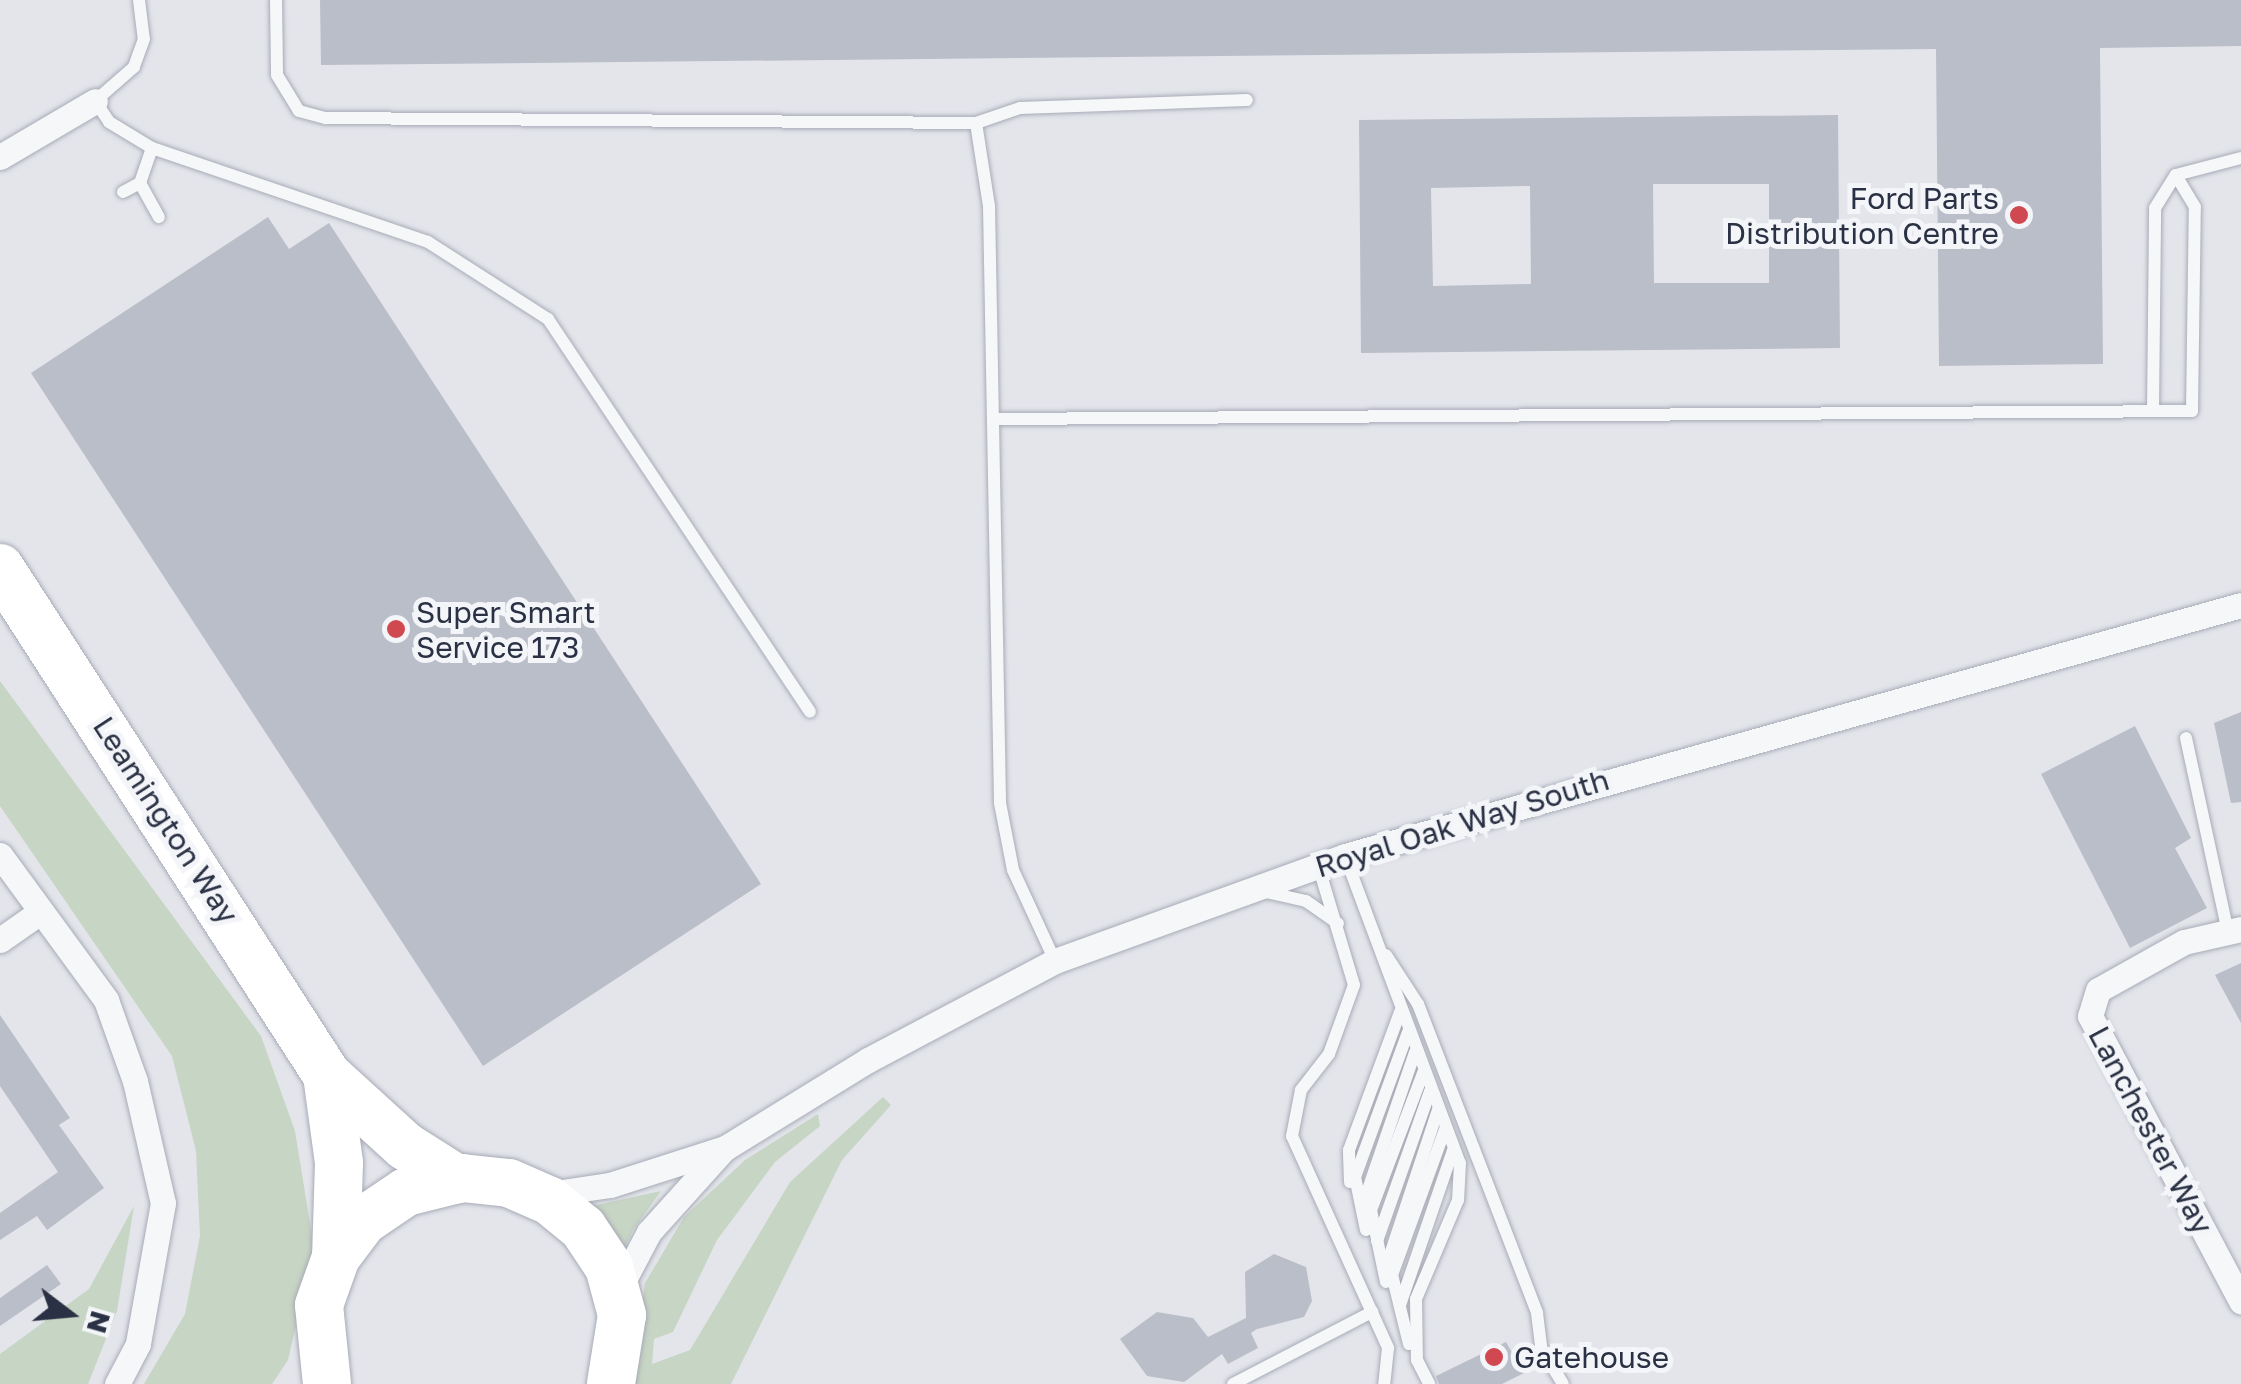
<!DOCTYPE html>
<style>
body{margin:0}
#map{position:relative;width:2241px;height:1384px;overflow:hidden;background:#e3e5eb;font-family:"Golos Text",sans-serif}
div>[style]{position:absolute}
.green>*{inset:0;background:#c7d5c4}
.building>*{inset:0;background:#babec9}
.roads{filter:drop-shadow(0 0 2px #a8abb6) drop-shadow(0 0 2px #a8abb6)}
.lane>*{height:12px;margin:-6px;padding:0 6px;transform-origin:6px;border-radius:6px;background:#f6f7f9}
.street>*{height:25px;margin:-12.5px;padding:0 12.5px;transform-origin:12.5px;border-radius:12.5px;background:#f6f7f9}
.highway>*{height:48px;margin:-24px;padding:0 24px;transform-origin:24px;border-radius:24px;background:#fff}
.dots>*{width:28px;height:28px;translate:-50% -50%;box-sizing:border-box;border:5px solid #f3f5f8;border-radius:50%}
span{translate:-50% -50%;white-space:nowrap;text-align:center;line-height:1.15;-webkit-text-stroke:10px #f3f5f8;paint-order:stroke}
.poi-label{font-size:30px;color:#2a3144}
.right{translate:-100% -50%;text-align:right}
.left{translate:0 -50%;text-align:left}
.street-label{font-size:30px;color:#2a3144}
.north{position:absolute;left:20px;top:1264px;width:100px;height:100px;-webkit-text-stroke:8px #f3f5f8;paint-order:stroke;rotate:106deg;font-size:28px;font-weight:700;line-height:40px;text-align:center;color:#2a3144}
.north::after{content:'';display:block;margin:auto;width:35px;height:45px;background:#2a3144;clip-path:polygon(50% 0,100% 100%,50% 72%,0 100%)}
</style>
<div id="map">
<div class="green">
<i style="clip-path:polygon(0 681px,261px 1036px,295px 1131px,314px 1248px,288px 1360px,272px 1384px,144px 1384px,185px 1314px,200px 1236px,196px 1151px,172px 1056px,0 806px)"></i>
<i style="clip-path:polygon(883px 1097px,891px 1105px,842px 1160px,731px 1384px,632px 1384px,645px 1283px,684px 1217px,745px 1160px,818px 1114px,820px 1126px,775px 1162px,717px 1240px,673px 1332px,654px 1339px,652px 1364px,690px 1350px,790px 1182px)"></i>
<i style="clip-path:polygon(661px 1191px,633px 1230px,619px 1260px,592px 1206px)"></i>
<i style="clip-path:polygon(134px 1206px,117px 1311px,88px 1384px,0 1384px,0 1354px,89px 1289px)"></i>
</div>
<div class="building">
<i style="clip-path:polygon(320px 0,2241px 0,2241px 46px,2100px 48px,2103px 364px,1939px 366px,1936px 49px,321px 65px)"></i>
<i style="clip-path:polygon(evenodd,1838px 115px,1840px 348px,1361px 353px,1359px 120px,1838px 115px,1653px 184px,1769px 184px,1769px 283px,1654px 283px,1653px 184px,1838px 115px,1530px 186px,1531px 284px,1433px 286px,1431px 188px,1530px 186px)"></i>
<i style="clip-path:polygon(268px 217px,289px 249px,329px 223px,761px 884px,483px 1066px,31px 373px)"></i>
<i style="clip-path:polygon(2241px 712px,2241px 802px,2231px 803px,2214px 723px)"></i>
<i style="clip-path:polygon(2135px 726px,2191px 838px,2175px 848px,2207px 908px,2130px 948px,2041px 774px)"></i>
<i style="clip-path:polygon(2241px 963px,2241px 1023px,2215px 975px)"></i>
<i style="clip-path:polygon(0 1015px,70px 1118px,59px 1125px,104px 1188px,47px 1230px,37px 1216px,0 1240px,0 1213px,58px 1172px,0 1086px)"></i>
<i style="clip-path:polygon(1274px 1254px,1306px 1267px,1312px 1301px,1304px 1317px,1257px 1329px,1251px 1333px,1258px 1348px,1228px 1364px,1222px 1354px,1184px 1382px,1147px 1376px,1120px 1339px,1157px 1312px,1193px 1318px,1208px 1337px,1246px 1318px,1245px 1272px)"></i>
<i style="clip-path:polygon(47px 1265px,61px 1284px,0 1326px,0 1298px)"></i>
<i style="clip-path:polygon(1506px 1342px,1524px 1373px,1502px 1384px,1439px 1384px,1436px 1376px)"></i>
</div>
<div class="roads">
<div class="lane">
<i style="left:139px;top:0;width:39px;rotate:83deg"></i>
<i style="left:144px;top:39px;width:30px;rotate:110deg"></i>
<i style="left:134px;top:67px;width:52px;rotate:138.9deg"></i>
<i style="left:95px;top:101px;width:25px;rotate:56deg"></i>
<i style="left:109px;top:122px;width:50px;rotate:31.2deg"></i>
<i style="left:152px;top:148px;width:292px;rotate:18.8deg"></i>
<i style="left:428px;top:242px;width:143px;rotate:32.7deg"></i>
<i style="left:548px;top:319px;width:472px;rotate:56.3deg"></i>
<i style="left:276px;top:0;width:75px;rotate:89.2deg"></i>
<i style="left:277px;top:75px;width:42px;rotate:58.6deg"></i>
<i style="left:299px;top:111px;width:28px;rotate:15deg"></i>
<i style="left:326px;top:118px;width:650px;rotate:0.44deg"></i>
<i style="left:976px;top:123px;width:84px;rotate:81.1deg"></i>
<i style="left:989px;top:206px;width:597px;rotate:88.94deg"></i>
<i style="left:1000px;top:803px;width:68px;rotate:79deg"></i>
<i style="left:1013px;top:870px;width:100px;rotate:65.2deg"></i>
<i style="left:976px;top:123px;width:46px;rotate:-18.8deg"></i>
<i style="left:1020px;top:108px;width:227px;rotate:-2deg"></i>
<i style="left:140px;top:183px;width:39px;rotate:61deg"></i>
<i style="left:123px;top:192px;width:19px;rotate:-28deg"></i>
<i style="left:140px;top:183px;width:37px;rotate:-71deg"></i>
<i style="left:2153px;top:411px;width:203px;rotate:-89.4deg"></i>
<i style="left:2155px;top:208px;width:39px;rotate:-58deg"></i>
<i style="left:993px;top:419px;width:1199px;rotate:-0.38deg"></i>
<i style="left:2192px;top:411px;width:204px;rotate:-89.2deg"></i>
<i style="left:2195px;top:207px;width:37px;rotate:-121deg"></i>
<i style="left:2176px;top:175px;width:67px;rotate:-14.7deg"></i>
<i style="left:2186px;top:738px;width:198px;rotate:77.8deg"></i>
<i style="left:1345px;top:856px;width:328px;rotate:69.5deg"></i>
<i style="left:1460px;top:1163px;width:37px;rotate:93deg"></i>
<i style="left:1458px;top:1200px;width:108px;rotate:113deg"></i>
<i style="left:1416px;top:1299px;width:61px;rotate:89.1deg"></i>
<i style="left:1417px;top:1360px;width:27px;rotate:63deg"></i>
<i style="left:1318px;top:865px;width:125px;rotate:73.3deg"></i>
<i style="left:1354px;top:985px;width:73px;rotate:109.9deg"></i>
<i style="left:1329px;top:1054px;width:46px;rotate:127.9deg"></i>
<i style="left:1301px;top:1090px;width:47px;rotate:101.1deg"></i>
<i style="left:1292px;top:1136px;width:233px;rotate:65.6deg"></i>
<i style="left:1388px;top:1348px;width:36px;rotate:96deg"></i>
<i style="left:1266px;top:892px;width:41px;rotate:12.7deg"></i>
<i style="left:1306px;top:901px;width:39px;rotate:35deg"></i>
<i style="left:1386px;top:955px;width:59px;rotate:56.9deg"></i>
<i style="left:1418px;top:1004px;width:331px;rotate:68.9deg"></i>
<i style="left:1537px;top:1313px;width:35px;rotate:83deg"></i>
<i style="left:1541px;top:1348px;width:42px;rotate:58.6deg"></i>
<i style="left:1350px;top:1182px;width:32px;rotate:-92deg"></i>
<i style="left:1349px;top:1150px;width:147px;rotate:-69.7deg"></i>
<i style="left:1362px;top:1207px;width:164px;rotate:-71.1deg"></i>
<i style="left:1366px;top:1230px;width:54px;rotate:-101.7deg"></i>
<i style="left:1355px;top:1177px;width:154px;rotate:-69.9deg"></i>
<i style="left:1377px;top:1241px;width:159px;rotate:-70.5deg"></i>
<i style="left:1385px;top:1270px;width:169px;rotate:-71.7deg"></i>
<i style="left:1386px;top:1282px;width:74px;rotate:-101.8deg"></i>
<i style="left:1371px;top:1210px;width:147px;rotate:-69.2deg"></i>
<i style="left:1400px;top:1305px;width:164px;rotate:-71.1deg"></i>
<i style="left:1409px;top:1344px;width:71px;rotate:-103.8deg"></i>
<i style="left:1392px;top:1275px;width:155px;rotate:-70deg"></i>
<i style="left:1233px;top:1384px;width:157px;rotate:-27.4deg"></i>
</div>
<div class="street">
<i style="left:0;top:157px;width:110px;rotate:-30.5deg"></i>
<i style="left:0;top:855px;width:180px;rotate:53.8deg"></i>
<i style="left:106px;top:1000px;width:86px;rotate:70.3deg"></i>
<i style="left:135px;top:1081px;width:125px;rotate:77.1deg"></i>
<i style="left:163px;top:1203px;width:143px;rotate:100.1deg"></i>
<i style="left:138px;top:1344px;width:45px;rotate:117.7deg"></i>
<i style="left:2241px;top:929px;width:58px;rotate:167.2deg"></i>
<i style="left:2184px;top:942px;width:98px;rotate:150.8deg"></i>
<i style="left:2098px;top:990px;width:27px;rotate:107deg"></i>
<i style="left:2090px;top:1016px;width:323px;rotate:62.1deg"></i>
<i style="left:0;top:940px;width:49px;rotate:-35deg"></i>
<i style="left:542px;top:1195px;width:69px;rotate:-8.4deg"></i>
<i style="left:610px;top:1185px;width:121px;rotate:-17.8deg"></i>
<i style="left:725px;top:1148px;width:168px;rotate:-31.6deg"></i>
<i style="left:868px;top:1060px;width:212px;rotate:-27.9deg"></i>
<i style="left:1055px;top:961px;width:308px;rotate:-19.9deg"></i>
<i style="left:1345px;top:856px;width:930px;rotate:-15.65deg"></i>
<i style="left:618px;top:1291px;width:67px;rotate:-62.3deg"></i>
<i style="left:649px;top:1232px;width:108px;rotate:-48deg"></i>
</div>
<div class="highway">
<i style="left:0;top:568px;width:603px;rotate:57.18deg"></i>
<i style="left:327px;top:1075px;width:105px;rotate:42.3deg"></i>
<i style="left:405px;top:1146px;width:62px;rotate:32.4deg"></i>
<i style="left:327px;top:1075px;width:89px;rotate:82.2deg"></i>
<i style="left:339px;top:1163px;width:94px;rotate:91.8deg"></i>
<i style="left:327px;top:1384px;width:79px;rotate:-95.8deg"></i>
<i style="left:319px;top:1305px;width:51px;rotate:-70.5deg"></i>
<i style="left:336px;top:1257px;width:45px;rotate:-53.1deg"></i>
<i style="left:363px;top:1221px;width:52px;rotate:-34deg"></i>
<i style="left:406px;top:1192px;width:58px;rotate:-14deg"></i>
<i style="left:462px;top:1178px;width:47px;rotate:6.1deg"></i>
<i style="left:509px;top:1183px;width:45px;rotate:23.7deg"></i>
<i style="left:550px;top:1201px;width:43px;rotate:39.3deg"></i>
<i style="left:583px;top:1228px;width:47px;rotate:56.3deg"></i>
<i style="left:609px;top:1267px;width:50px;rotate:74.8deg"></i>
<i style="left:622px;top:1315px;width:70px;rotate:99.1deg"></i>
</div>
</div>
<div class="dots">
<i style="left:2019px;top:215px;background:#d04850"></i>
<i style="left:396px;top:629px;background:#d04850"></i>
<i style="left:1494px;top:1357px;background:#d04850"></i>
</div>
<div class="poi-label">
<span class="right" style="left:1999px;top:215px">Ford Parts<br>Distribution Centre</span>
<span class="left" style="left:416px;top:629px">Super Smart<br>Service 173</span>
<span class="left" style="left:1514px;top:1357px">Gatehouse</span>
</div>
<div class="street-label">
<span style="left:166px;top:820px;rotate:57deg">Leamington Way</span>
<span style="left:1462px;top:823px;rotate:-17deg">Royal Oak Way South</span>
<span style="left:2151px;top:1130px;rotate:62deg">Lanchester Way</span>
</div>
<div class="north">N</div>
</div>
